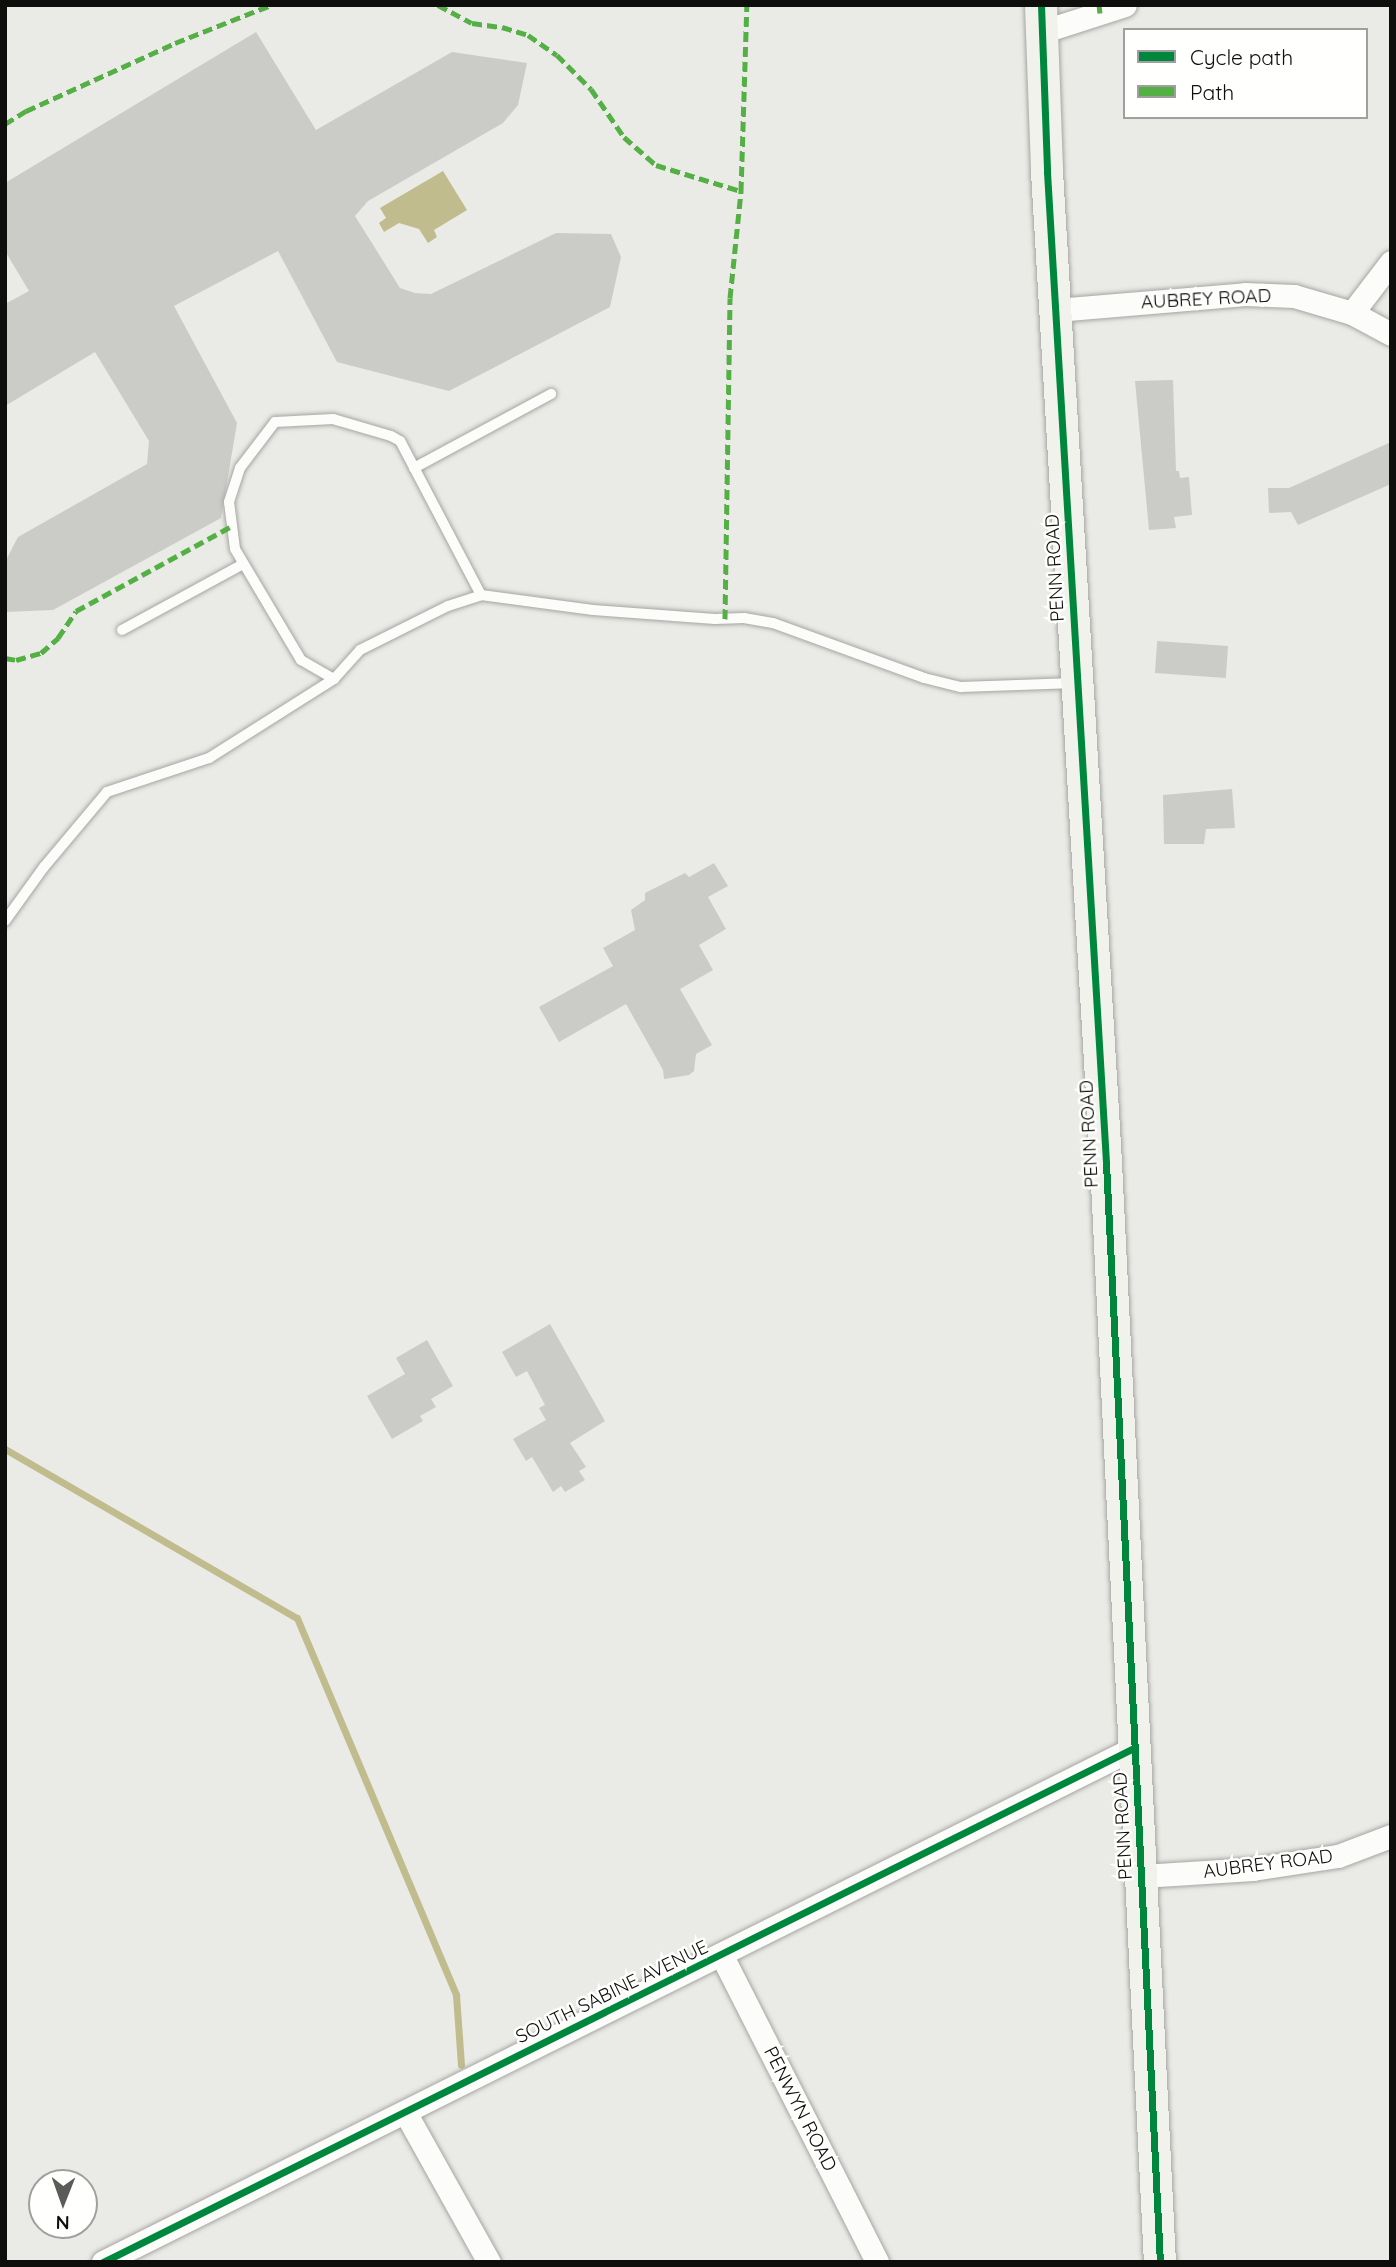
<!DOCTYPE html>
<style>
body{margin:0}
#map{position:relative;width:1396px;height:2267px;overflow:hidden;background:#eaeae6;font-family:Quicksand,sans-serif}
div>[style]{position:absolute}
.water>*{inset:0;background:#c1bc8d}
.stream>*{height:7px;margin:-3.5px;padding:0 3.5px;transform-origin:3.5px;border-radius:3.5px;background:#c1bc8d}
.building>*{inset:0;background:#cbcbc8;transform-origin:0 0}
.roads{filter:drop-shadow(0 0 2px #a5a5a2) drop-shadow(0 0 2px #a5a5a2)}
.lane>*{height:10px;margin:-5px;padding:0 5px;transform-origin:5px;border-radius:5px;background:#fcfcfb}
.street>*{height:23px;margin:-11.5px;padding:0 11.5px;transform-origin:11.5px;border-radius:11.5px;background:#fcfcfb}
.secondary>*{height:32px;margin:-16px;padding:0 16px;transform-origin:16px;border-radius:16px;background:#f2f2ed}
.quiet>*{height:5px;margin-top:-2.5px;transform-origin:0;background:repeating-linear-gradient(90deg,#54b044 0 10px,transparent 0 15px)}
.cycleway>*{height:7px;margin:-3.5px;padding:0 3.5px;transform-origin:3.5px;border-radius:3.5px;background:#00873e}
span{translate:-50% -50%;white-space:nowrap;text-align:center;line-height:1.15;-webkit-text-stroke:5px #fffffe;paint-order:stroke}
.street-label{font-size:19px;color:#0e0e0c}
.frame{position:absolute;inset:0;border:7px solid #0e0e0c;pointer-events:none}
.legend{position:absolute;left:1123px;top:28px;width:245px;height:91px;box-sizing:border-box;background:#fffffe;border:2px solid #9f9f9d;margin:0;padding:9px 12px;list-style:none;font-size:21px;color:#0e0e0c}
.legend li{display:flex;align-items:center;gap:14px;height:35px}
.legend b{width:35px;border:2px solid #9f9f9d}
.north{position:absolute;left:28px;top:2169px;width:70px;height:70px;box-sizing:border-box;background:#fffffe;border:2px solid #9f9f9d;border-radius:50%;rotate:181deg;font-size:19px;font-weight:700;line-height:28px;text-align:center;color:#0e0e0c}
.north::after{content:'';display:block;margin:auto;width:24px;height:32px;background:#5b5b58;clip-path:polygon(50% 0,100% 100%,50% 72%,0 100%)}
</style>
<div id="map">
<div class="water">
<i style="clip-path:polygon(443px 171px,467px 210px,434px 230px,437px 237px,428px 243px,419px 229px,399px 223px,384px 232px,379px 223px,386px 218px,380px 208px)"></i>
</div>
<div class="stream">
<i style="left:5px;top:1449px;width:337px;rotate:30.1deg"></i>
<i style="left:297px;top:1618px;width:409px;rotate:67.1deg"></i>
<i style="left:456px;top:1995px;width:70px;rotate:85.9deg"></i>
</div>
<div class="building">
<i style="clip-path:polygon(256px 32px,316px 130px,452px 52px,527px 63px,518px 105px,503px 123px,368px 201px,355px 216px,400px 288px,415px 293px,431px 294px,556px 233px,611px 234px,621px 257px,610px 307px,449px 391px,337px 362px,278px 251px,174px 306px,237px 423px,221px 518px,53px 610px,5px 612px,5px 562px,18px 537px,147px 464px,149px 441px,95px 352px,5px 406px,5px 304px,29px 291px,5px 251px,5px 183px)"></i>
<i style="clip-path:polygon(1173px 380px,1176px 471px,1179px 471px,1180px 478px,1189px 477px,1192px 515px,1174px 517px,1176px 528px,1149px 530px,1135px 381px)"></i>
<i style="clip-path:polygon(1391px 442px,1391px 484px,1298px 525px,1291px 512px,1269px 513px,1268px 488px,1289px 488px)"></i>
<i style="left:1228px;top:646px;width:32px;height:71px;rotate:94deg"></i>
<i style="clip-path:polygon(1232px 789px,1235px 828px,1206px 829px,1204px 844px,1164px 844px,1163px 795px)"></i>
<i style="clip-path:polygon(714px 863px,728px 886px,708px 897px,726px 929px,699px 945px,713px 970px,680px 989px,712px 1045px,696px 1054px,694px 1071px,689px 1075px,664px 1079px,663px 1070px,626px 1004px,559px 1042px,539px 1007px,613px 966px,603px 948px,635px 930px,631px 910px,645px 900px,645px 893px,685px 873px,689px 877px)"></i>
<i style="clip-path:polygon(550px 1324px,605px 1421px,570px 1443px,586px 1467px,579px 1471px,585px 1480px,565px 1492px,561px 1486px,553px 1492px,532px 1457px,526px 1461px,513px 1439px,546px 1420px,539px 1408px,545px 1405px,527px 1371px,516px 1377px,502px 1352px)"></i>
<i style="clip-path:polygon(427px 1340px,453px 1386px,431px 1399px,436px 1407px,420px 1416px,423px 1421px,392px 1439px,367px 1396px,405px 1374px,396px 1358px)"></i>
</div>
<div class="roads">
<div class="lane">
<i style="left:414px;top:468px;width:156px;rotate:-28.4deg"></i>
<i style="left:481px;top:595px;width:174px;rotate:-117.7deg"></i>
<i style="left:400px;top:441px;width:10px;rotate:-151deg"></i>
<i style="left:391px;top:436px;width:60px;rotate:-163.7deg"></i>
<i style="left:333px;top:419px;width:58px;rotate:177deg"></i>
<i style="left:275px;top:422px;width:58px;rotate:127.3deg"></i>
<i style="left:240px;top:468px;width:36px;rotate:108deg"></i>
<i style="left:229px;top:502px;width:47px;rotate:82.7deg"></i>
<i style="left:235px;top:549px;width:129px;rotate:59.3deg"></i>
<i style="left:301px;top:660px;width:38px;rotate:30deg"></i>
<i style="left:334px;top:679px;width:39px;rotate:-48deg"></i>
<i style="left:360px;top:650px;width:98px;rotate:-26.6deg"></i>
<i style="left:448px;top:606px;width:35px;rotate:-18deg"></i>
<i style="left:481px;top:595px;width:113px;rotate:7.6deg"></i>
<i style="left:593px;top:610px;width:122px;rotate:4.2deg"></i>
<i style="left:715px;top:619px;width:29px;rotate:-2deg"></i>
<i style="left:744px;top:618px;width:29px;rotate:10deg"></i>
<i style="left:773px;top:623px;width:161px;rotate:20deg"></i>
<i style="left:924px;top:678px;width:38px;rotate:14deg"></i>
<i style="left:961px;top:687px;width:114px;rotate:-2deg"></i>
<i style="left:122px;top:630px;width:138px;rotate:-28.6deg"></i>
<i style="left:5px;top:921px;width:67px;rotate:-54.2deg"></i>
<i style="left:44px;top:867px;width:98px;rotate:-50deg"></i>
<i style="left:107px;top:792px;width:108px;rotate:-18.4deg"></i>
<i style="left:209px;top:758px;width:148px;rotate:-32.3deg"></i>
</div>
<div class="street">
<i style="left:1041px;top:32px;width:88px;rotate:-17.8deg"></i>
<i style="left:1056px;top:310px;width:190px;rotate:-4.8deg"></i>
<i style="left:1245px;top:294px;width:49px;rotate:2.3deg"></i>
<i style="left:1294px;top:296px;width:60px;rotate:16.3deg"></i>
<i style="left:1352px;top:313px;width:44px;rotate:28.3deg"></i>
<i style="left:1352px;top:313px;width:64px;rotate:-52.6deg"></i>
<i style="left:1142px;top:1876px;width:111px;rotate:-3.6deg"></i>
<i style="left:1253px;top:1869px;width:86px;rotate:-8.7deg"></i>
<i style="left:1338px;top:1856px;width:57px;rotate:-20.7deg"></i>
<i style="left:722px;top:1956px;width:343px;rotate:63.1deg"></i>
<i style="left:405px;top:2112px;width:172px;rotate:60.8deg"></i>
<i style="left:103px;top:2262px;width:1152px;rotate:-26.5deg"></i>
</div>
<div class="secondary">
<i style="left:1041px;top:5px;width:167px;rotate:87.9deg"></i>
<i style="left:1047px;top:172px;width:993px;rotate:86.59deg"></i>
<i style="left:1106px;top:1163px;width:1100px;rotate:87.19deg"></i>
</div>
</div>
<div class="quiet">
<i style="left:438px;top:5px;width:38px;rotate:28deg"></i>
<i style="left:472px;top:23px;width:30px;rotate:8deg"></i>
<i style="left:502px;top:27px;width:27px;rotate:17deg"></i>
<i style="left:528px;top:35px;width:35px;rotate:35deg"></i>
<i style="left:557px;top:55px;width:48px;rotate:45deg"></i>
<i style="left:591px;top:89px;width:58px;rotate:55.5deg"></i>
<i style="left:624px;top:137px;width:43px;rotate:41.2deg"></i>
<i style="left:656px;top:165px;width:89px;rotate:17deg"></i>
<i style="left:1099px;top:5px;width:8px;rotate:83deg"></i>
<i style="left:5px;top:124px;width:25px;rotate:-32deg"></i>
<i style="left:26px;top:111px;width:164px;rotate:-24.5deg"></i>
<i style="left:175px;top:43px;width:103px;rotate:-21.6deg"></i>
<i style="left:725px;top:619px;width:321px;rotate:-89.1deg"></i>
<i style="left:730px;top:298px;width:108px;rotate:-84.1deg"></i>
<i style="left:741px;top:191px;width:186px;rotate:-88.2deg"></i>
<i style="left:5px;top:658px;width:11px;rotate:10deg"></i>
<i style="left:16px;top:660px;width:26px;rotate:-16deg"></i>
<i style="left:41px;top:653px;width:23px;rotate:-41deg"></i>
<i style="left:58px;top:638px;width:32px;rotate:-56deg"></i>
<i style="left:76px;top:611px;width:178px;rotate:-28.6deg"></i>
</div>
<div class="cycleway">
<i style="left:1041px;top:5px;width:167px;rotate:87.9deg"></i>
<i style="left:1047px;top:172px;width:993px;rotate:86.59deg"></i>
<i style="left:1106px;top:1163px;width:1100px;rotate:87.19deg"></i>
<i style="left:103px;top:2262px;width:1152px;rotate:-26.5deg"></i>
</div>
<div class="street-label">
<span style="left:1206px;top:299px;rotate:-3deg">AUBREY ROAD</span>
<span style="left:1055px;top:568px;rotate:-93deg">PENN ROAD</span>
<span style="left:1089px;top:1134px;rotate:-93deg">PENN ROAD</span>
<span style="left:1123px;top:1826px;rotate:-93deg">PENN ROAD</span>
<span style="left:1268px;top:1864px;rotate:-7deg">AUBREY ROAD</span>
<span style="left:612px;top:1992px;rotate:-26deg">SOUTH SABINE AVENUE</span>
<span style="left:800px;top:2109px;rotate:63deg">PENWYN ROAD</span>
</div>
<div class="frame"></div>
<ul class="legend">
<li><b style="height:9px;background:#00873e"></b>Cycle path</li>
<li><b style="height:9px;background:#54b044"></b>Path</li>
</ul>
<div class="north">N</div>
</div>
